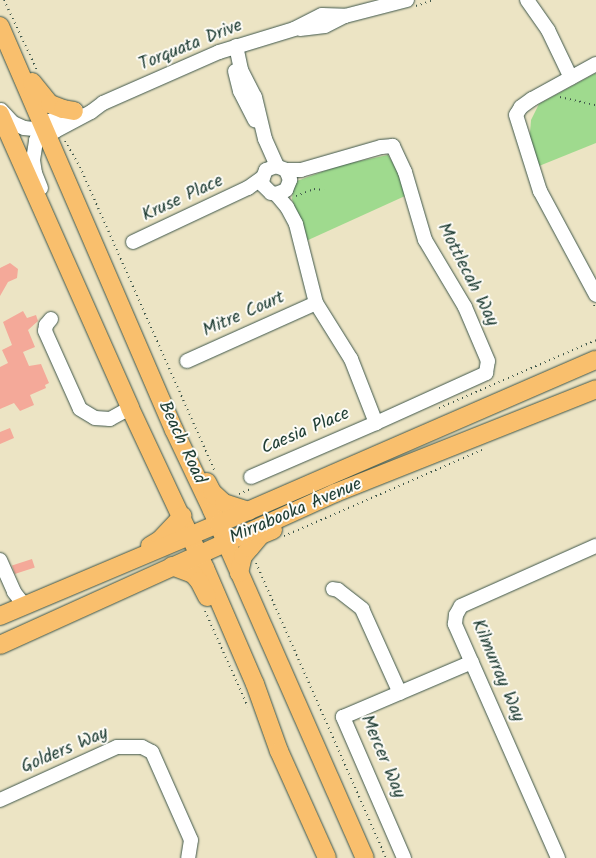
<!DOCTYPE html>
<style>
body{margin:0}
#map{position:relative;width:596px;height:858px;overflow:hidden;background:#ece4c4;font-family:Kalam,sans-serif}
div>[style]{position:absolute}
.green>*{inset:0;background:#9fda8e}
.building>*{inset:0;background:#f4a999;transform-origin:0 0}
.path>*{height:2px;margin-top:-1px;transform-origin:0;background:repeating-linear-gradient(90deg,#3e564a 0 1px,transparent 0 5px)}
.roads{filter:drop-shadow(0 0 1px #3e564a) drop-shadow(0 0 1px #3e564a)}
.minor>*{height:14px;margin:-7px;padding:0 7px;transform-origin:7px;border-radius:7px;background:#fff}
.major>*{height:18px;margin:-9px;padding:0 9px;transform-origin:9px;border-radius:9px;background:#f9bf6d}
span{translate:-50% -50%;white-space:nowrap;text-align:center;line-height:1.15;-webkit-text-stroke:4px #fdfcf7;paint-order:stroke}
.street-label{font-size:18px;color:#1f3d34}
</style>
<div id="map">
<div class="green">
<i style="clip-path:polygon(596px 73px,596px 143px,539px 166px,529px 146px,531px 120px,539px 104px)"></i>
<i style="clip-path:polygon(388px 155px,400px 174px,405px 196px,306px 241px,292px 199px,294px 182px,341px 165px)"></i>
</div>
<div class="building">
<i style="clip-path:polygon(10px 263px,18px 269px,17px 278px,8px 282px,0 296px,0 268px)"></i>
<i style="clip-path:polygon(23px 311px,27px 318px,36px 315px,38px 321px,28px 330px,35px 347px,23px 352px,29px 366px,41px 364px,49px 383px,45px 385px,46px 388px,30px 395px,34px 405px,20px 411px,14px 403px,0 409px,0 367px,8px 363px,2px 350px,12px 345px,3px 322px)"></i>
<i style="clip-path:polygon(10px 428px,14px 438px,0 444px,0 432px)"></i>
<i style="left:32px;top:559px;width:9px;height:21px;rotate:72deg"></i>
</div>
<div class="path">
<i style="left:4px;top:0;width:77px;rotate:64.8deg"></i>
<i style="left:416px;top:6px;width:18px;rotate:-19deg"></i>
<i style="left:560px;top:97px;width:37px;rotate:13deg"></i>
<i style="left:65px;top:141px;width:30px;rotate:60deg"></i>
<i style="left:80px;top:167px;width:334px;rotate:66.1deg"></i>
<i style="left:296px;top:196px;width:19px;rotate:-21deg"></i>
<i style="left:314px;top:189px;width:10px;rotate:6deg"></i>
<i style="left:594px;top:305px;width:5px;rotate:68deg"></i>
<i style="left:439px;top:408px;width:171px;rotate:-23.4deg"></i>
<i style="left:239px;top:494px;width:13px;rotate:-23deg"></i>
<i style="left:284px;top:536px;width:216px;rotate:-23.5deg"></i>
<i style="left:256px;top:563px;width:322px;rotate:66.2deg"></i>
<i style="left:205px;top:611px;width:105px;rotate:65.9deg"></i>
</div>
<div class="roads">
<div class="minor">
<i style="left:527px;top:0;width:37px;rotate:55deg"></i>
<i style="left:548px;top:30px;width:53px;rotate:64.4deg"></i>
<i style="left:300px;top:29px;width:25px;rotate:-7deg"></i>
<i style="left:325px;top:26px;width:22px;rotate:-27deg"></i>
<i style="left:345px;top:16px;width:64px;rotate:-14.5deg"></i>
<i style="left:236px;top:46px;width:25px;rotate:78deg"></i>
<i style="left:241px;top:70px;width:30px;rotate:63deg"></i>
<i style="left:255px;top:97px;width:43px;rotate:76.6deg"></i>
<i style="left:265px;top:139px;width:30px;rotate:66deg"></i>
<i style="left:596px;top:64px;width:73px;rotate:151.3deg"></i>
<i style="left:532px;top:99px;width:14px;rotate:144deg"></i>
<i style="left:521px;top:107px;width:9px;rotate:122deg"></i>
<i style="left:516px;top:115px;width:80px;rotate:72.5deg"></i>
<i style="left:540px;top:191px;width:118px;rotate:61.7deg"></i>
<i style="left:235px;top:71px;width:21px;rotate:76deg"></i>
<i style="left:240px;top:91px;width:33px;rotate:63deg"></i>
<i style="left:1px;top:110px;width:18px;rotate:47deg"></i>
<i style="left:13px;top:123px;width:12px;rotate:24deg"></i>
<i style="left:24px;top:128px;width:31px;rotate:6deg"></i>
<i style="left:55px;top:131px;width:41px;rotate:-27.8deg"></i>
<i style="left:91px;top:112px;width:15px;rotate:-37deg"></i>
<i style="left:103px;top:103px;width:127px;rotate:-23.7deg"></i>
<i style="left:219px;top:52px;width:78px;rotate:-17deg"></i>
<i style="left:294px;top:29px;width:31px;rotate:-27deg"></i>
<i style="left:322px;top:15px;width:23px;rotate:2deg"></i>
<i style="left:41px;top:188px;width:16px;rotate:-112deg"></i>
<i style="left:35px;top:173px;width:13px;rotate:-99deg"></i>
<i style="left:33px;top:160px;width:20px;rotate:-81deg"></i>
<i style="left:36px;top:140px;width:24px;rotate:-54deg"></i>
<i style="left:50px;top:121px;width:28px;rotate:-23deg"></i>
<i style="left:276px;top:194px;width:11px;rotate:-22deg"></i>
<i style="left:286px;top:190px;width:11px;rotate:-68deg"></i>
<i style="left:290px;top:180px;width:11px;rotate:-112deg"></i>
<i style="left:286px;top:170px;width:11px;rotate:-158deg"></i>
<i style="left:276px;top:166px;width:11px;rotate:158deg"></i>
<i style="left:266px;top:170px;width:11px;rotate:112deg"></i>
<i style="left:262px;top:180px;width:5px;rotate:79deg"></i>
<i style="left:263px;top:185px;width:11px;rotate:45deg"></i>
<i style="left:271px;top:193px;width:5px;rotate:11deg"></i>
<i style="left:276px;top:194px;width:17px;rotate:50deg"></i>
<i style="left:287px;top:207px;width:19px;rotate:62deg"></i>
<i style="left:296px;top:224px;width:81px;rotate:75.8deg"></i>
<i style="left:316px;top:303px;width:66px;rotate:58deg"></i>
<i style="left:351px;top:359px;width:69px;rotate:68.7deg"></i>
<i style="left:376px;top:423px;width:121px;rotate:-24.4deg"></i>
<i style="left:486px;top:373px;width:12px;rotate:-81deg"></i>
<i style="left:488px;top:361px;width:59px;rotate:-113.1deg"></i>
<i style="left:465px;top:307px;width:78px;rotate:-120.8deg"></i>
<i style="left:425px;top:240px;width:71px;rotate:-106.4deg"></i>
<i style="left:405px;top:172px;width:29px;rotate:-115deg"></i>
<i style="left:393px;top:146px;width:12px;rotate:175deg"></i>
<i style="left:381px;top:147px;width:83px;rotate:164deg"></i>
<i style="left:301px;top:170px;width:15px;rotate:180deg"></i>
<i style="left:133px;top:242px;width:127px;rotate:-25.2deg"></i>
<i style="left:248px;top:188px;width:19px;rotate:-36deg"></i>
<i style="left:51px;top:319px;width:8px;rotate:130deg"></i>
<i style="left:46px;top:325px;width:6px;rotate:99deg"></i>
<i style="left:45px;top:331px;width:85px;rotate:65.8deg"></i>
<i style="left:80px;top:409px;width:17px;rotate:31deg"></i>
<i style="left:95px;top:418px;width:15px;rotate:4deg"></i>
<i style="left:110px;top:419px;width:23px;rotate:-29deg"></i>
<i style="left:187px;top:361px;width:141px;rotate:-24.2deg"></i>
<i style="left:251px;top:477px;width:136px;rotate:-23.4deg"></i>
<i style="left:0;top:560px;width:35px;rotate:66deg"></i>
<i style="left:14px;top:592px;width:16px;rotate:52deg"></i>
<i style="left:333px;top:589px;width:5px;rotate:11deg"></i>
<i style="left:338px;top:590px;width:31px;rotate:38deg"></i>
<i style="left:362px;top:609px;width:92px;rotate:65.7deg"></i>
<i style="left:0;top:800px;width:128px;rotate:-24.4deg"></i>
<i style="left:117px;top:747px;width:25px"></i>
<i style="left:142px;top:747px;width:11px;rotate:27deg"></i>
<i style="left:152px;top:752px;width:96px;rotate:66.1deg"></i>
<i style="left:191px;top:840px;width:18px;rotate:99deg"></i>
<i style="left:404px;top:858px;width:154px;rotate:-113.4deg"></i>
<i style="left:343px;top:717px;width:140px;rotate:-23.1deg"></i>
<i style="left:558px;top:858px;width:256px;rotate:-113.8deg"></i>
<i style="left:455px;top:624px;width:9px;rotate:-84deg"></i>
<i style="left:456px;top:615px;width:10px;rotate:-61deg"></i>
<i style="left:461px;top:606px;width:148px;rotate:-24deg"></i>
</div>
<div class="major">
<i style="left:0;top:26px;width:440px;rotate:66.7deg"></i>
<i style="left:174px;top:430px;width:89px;rotate:64.6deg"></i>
<i style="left:212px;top:510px;width:380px;rotate:66.3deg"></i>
<i style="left:32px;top:82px;width:28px;rotate:51deg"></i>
<i style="left:50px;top:104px;width:14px;rotate:21deg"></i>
<i style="left:63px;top:109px;width:11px;rotate:10deg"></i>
<i style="left:0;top:114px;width:321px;rotate:66.1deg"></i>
<i style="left:130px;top:408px;width:177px;rotate:64.9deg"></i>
<i style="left:205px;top:568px;width:126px;rotate:66.7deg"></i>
<i style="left:255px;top:684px;width:71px;rotate:70.3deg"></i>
<i style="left:279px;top:751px;width:117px;rotate:65.8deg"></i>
<i style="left:207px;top:482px;width:11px;rotate:63deg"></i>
<i style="left:212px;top:492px;width:16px;rotate:43deg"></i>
<i style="left:224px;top:503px;width:26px;rotate:18deg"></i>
<i style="left:150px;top:546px;width:12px;rotate:-31deg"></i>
<i style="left:160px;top:540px;width:33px;rotate:-47deg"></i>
<i style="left:172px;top:566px;width:22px;rotate:21deg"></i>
<i style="left:193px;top:574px;width:9px;rotate:49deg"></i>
<i style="left:199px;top:581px;width:18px;rotate:63deg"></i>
<i style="left:239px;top:573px;width:17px;rotate:-77deg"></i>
<i style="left:243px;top:556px;width:11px;rotate:-49deg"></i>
<i style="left:250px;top:548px;width:17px;rotate:-50deg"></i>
<i style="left:261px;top:535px;width:13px;rotate:-23deg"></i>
<i style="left:0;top:616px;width:237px;rotate:-22.9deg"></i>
<i style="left:218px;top:524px;width:412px;rotate:-23.5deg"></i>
<i style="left:0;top:645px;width:368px;rotate:-24.4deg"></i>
<i style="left:335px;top:493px;width:281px;rotate:-21.7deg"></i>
</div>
</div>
<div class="street-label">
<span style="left:191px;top:46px;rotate:-22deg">Torquata Drive</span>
<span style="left:183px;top:199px;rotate:-25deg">Kruse Place</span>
<span style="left:467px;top:275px;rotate:63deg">Mottlecah Way</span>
<span style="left:244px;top:315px;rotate:-24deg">Mitre Court</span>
<span style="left:306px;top:432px;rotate:-23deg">Caesia Place</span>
<span style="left:181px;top:443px;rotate:65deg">Beach Road</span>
<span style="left:296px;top:512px;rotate:-23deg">Mirrabooka Avenue</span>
<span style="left:497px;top:671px;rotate:67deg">Kilmurray Way</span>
<span style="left:65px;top:751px;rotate:-23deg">Golders Way</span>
<span style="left:382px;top:757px;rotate:67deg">Mercer Way</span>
</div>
</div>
